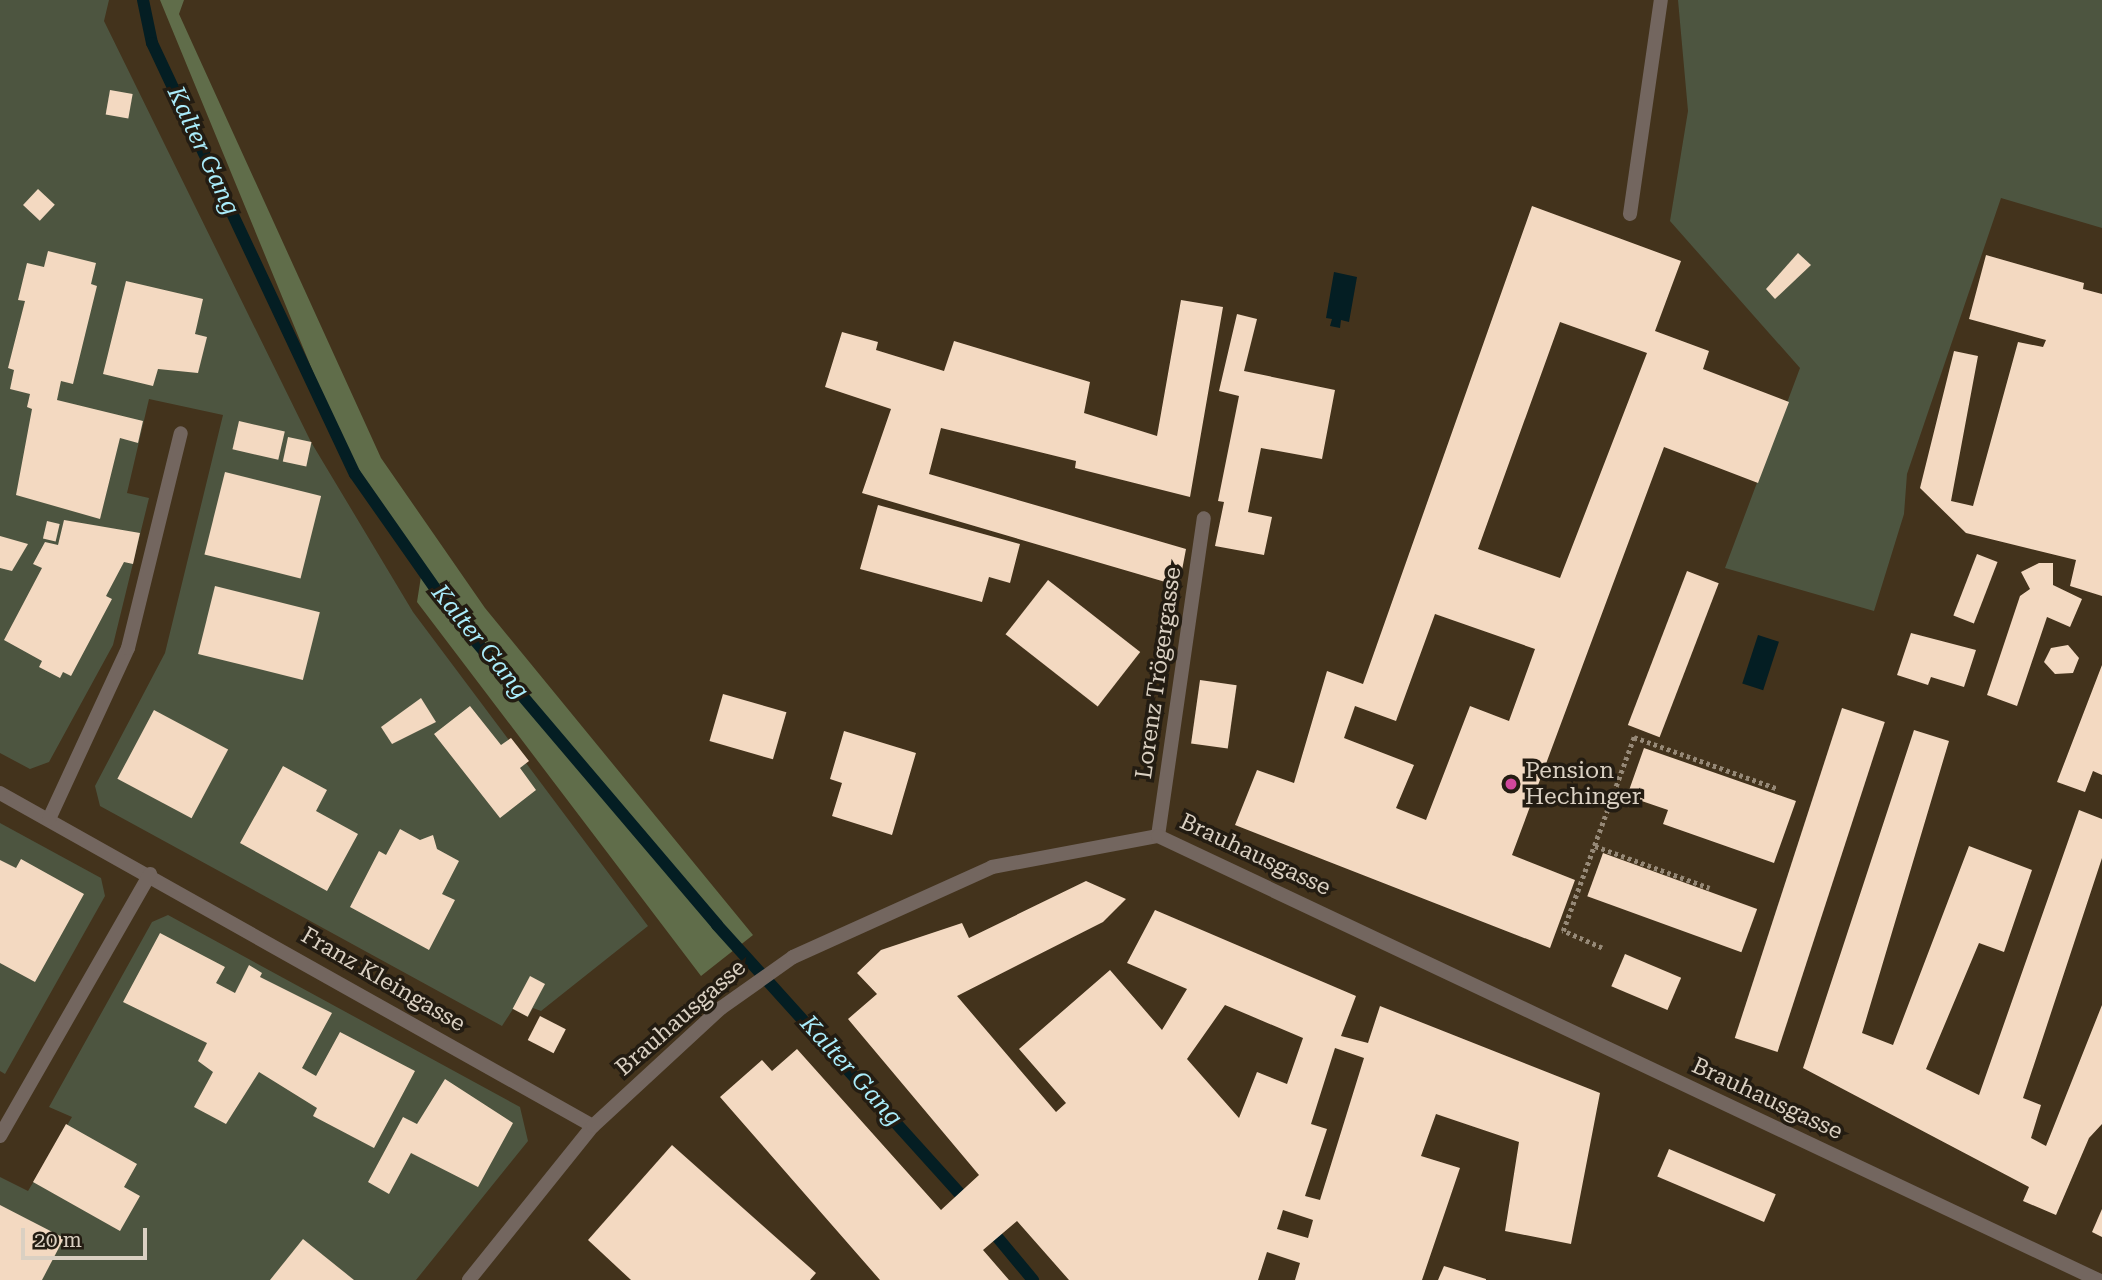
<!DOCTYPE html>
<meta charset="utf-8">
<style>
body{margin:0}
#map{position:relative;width:2102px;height:1280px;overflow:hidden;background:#43331c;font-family:"Roboto Serif",serif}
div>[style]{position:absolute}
.green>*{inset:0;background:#4d5540}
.forest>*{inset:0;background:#606d4a}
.water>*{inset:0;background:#041e23;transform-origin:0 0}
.stream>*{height:12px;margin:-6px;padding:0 6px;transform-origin:6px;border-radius:6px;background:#041e23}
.building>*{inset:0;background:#f3d9c1;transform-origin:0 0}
.path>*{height:4.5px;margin-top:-2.25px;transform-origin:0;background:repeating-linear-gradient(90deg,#968977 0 3.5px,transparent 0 7px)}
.lane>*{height:14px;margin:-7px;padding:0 7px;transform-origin:7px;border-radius:7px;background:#73665f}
.street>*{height:14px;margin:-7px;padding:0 7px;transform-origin:7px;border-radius:7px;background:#73665f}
.dots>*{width:19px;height:19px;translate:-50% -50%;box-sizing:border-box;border:4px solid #231c12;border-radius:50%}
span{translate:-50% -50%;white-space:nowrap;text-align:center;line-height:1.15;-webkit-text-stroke:7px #231c12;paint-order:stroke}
.street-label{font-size:23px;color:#dad0c2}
.poi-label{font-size:23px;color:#dad0c2}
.left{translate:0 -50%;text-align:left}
.water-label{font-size:24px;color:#aaecfb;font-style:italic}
.scale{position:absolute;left:21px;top:1228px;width:126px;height:32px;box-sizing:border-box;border:4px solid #dad0c2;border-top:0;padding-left:9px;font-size:21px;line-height:24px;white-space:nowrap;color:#dad0c2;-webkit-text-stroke:5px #231c12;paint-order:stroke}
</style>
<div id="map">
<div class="green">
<i style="clip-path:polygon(0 0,109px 0,104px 21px,311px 442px,413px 612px,648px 926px,541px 1011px,533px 1008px,528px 1017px,513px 1009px,502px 1026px,100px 806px,95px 786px,165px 653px,223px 415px,149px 399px,127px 493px,149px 498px,113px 645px,49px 762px,30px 769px,0 753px)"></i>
<i style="clip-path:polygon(1678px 0,2102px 0,2102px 228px,2001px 198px,1907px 474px,1904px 514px,1874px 611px,1725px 568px,1800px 368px,1670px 221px,1688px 111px)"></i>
<i style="clip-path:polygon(0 823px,101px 878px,105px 896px,5px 1074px,0 1071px)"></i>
<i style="clip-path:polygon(168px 915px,520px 1107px,528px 1141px,416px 1280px,0 1280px,0 1177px,28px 1191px,72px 1117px,49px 1107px,152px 922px)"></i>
</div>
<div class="forest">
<i style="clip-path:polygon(160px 0,184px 0,179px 14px,381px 458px,485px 608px,753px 935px,701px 976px,417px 602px,422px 570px,355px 474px)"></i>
</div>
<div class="water">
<i style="clip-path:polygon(1334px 272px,1357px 277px,1349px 322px,1341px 320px,1340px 328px,1330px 326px,1332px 319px,1326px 318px)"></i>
<i style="left:1758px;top:635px;width:22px;height:51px;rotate:18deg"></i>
</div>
<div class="stream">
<i style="left:143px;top:0;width:44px;rotate:78.2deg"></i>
<i style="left:152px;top:43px;width:476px;rotate:64.8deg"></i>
<i style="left:355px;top:474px;width:176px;rotate:55deg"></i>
<i style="left:456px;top:618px;width:403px;rotate:49.6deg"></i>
<i style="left:717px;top:925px;width:361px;rotate:47.9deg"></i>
<i style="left:998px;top:1238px;width:55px;rotate:50.2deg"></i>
</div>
<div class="building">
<i style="left:110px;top:90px;width:23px;height:25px;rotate:10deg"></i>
<i style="left:38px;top:189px;width:23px;height:22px;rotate:43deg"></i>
<i style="clip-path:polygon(evenodd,1532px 206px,1681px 261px,1655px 331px,1709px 351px,1703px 369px,1789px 402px,1758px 483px,1664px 447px,1512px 855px,1575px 880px,1550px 948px,1235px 825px,1257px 770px,1294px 783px,1327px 671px,1363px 684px,1532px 206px,1560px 322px,1647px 353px,1560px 578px,1478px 549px,1560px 322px,1532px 206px,1435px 614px,1535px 649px,1509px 721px,1470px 706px,1426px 820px,1396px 808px,1414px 765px,1344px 738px,1355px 706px,1396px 721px,1435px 614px)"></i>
<i style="clip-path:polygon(48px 251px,96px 263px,91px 284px,97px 286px,73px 384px,61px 381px,57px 400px,143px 421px,138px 443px,120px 438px,100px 519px,16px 495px,32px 409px,27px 407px,30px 394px,10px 389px,14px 370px,8px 368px,25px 301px,18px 300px,27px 263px,44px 267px)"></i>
<i style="clip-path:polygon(1798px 253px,1811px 265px,1775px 299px,1766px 289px)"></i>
<i style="clip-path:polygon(1986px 255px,2084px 283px,2083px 289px,2102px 294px,2102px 596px,2070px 586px,2076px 560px,1966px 533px,1920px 488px,1954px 351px,1978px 356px,1951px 501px,1973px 506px,2018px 342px,2043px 347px,2046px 340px,1969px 319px)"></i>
<i style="clip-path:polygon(126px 281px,203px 299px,195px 334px,207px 337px,198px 373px,158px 369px,153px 386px,103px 374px)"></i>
<i style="clip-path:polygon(1181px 300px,1223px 307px,1190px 497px,1075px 468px,1076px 461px,941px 428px,929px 474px,1186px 549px,1179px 586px,862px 493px,891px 409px,825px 387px,842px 332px,878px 342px,876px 350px,944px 371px,954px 341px,1090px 382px,1084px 413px,1157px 436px)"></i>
<i style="clip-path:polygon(1237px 314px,1257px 319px,1244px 371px,1335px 390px,1322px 459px,1261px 448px,1248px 512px,1272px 517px,1264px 555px,1215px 546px,1224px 502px,1218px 501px,1239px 396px,1219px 391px)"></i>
<i style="left:239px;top:421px;width:47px;height:29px;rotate:13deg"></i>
<i style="left:288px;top:437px;width:24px;height:25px;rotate:12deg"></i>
<i style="left:225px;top:472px;width:99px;height:85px;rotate:14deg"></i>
<i style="clip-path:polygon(878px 505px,1020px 544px,1010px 583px,989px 577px,982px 602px,860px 569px)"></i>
<i style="clip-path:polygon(64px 520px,140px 533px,133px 564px,124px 562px,106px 596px,112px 599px,71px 676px,63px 672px,60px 678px,39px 667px,42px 661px,4px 640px,42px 568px,33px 564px,45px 542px,58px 545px)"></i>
<i style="left:47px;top:521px;width:13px;height:18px;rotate:13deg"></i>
<i style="clip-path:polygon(0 536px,28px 544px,12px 571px,0 568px)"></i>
<i style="left:1977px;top:554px;width:22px;height:66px;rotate:21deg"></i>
<i style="clip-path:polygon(2039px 563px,2053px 563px,2053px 585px,2082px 599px,2070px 627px,2047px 617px,2017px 706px,1987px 695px,2020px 596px,2030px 589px,2021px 572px)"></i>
<i style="left:1687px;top:571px;width:34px;height:165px;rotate:21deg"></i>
<i style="left:1048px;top:580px;width:117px;height:69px;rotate:38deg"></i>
<i style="left:215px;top:586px;width:108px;height:70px;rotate:14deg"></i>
<i style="clip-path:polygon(1911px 633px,1976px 650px,1964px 687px,1931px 677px,1928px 685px,1897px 675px)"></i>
<i style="clip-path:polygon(2068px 645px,2079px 658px,2073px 673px,2055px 674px,2044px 662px,2051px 648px)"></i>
<i style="clip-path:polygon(2102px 665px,2102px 775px,2093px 771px,2085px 792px,2057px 782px)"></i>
<i style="left:1200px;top:680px;width:37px;height:64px;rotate:8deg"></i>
<i style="left:723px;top:694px;width:66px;height:49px;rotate:16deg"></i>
<i style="clip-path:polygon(421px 698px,436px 722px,392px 744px,381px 727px)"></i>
<i style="clip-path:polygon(470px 706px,501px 745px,511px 738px,529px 761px,520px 768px,536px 790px,500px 818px,434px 734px)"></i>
<i style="left:1842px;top:708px;width:45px;height:347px;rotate:18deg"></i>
<i style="left:154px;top:710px;width:84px;height:78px;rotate:28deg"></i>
<i style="clip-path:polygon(1914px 730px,1949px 741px,1862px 1033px,1893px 1045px,1969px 846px,2032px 870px,2004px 952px,1979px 943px,1926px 1069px,1979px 1095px,2079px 810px,2102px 819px,2102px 858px,2023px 1098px,2041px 1105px,2031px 1138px,2046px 1146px,2102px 1005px,2102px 1124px,2089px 1138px,2056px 1215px,2023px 1201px,2029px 1187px,1803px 1068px)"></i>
<i style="clip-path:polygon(844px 731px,916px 753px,892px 835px,832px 816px,842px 783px,830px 779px)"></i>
<i style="clip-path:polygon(1644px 748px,1796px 801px,1774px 863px,1663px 824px,1668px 810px,1627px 796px)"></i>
<i style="clip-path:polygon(283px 766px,327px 790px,316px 811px,358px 834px,327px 891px,240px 843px)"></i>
<i style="clip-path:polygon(400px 829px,420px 840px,433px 835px,437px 849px,459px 861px,442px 894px,455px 900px,429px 950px,350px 907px,379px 851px,386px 855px)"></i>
<i style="left:1603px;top:853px;width:164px;height:46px;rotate:20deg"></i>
<i style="clip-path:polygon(21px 859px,84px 894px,35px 982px,0 963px,0 860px,16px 868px)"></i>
<i style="clip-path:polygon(evenodd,1086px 881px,1126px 899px,1103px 922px,957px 996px,1056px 1112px,1066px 1103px,1019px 1049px,1110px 970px,1162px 1030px,1187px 989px,1127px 963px,1155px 910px,1356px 996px,1341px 1036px,1368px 1043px,1380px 1006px,1600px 1093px,1571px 1244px,1505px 1231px,1519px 1142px,1436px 1114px,1421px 1156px,1460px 1168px,1422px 1280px,1295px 1280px,1300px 1263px,1267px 1252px,1258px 1280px,1069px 1280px,1017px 1221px,983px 1250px,1009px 1280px,880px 1280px,720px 1097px,762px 1060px,772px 1071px,797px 1049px,941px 1210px,979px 1175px,848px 1019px,877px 994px,857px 973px,881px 950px,962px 923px,969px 938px,1086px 881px,1225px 1005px,1303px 1038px,1287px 1084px,1257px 1072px,1239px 1118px,1187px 1059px,1225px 1005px,1086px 881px,1335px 1048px,1364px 1058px,1320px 1200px,1305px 1196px,1327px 1129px,1311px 1124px,1335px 1048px,1086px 881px,1283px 1210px,1313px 1220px,1308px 1238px,1277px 1229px,1283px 1210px)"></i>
<i style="clip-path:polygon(160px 933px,225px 967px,216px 983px,235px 993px,249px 965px,262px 973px,260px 977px,332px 1013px,302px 1068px,316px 1076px,340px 1032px,415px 1071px,374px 1148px,313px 1116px,317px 1108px,259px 1072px,226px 1124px,194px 1107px,213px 1072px,198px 1061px,207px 1043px,123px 1002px)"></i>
<i style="left:1625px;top:954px;width:61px;height:35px;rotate:23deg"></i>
<i style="left:530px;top:976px;width:17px;height:37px;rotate:28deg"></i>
<i style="left:540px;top:1016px;width:29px;height:27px;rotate:27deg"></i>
<i style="clip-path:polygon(445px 1079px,513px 1123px,478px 1187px,411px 1153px,389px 1194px,368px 1182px,403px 1117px,417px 1124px)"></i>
<i style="clip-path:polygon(66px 1124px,137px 1164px,124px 1187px,140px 1196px,120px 1231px,33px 1182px)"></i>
<i style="clip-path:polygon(672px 1145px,816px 1273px,810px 1280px,631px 1280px,588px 1240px)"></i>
<i style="left:1669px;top:1149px;width:116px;height:30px;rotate:23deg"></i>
<i style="clip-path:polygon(0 1205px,64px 1238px,42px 1280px,0 1280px)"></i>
<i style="clip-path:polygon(2102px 1209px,2102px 1237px,2092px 1232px)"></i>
<i style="clip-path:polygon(303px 1239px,354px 1280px,270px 1280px)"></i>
<i style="clip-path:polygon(1444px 1266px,1486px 1279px,1486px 1280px,1438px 1280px)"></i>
</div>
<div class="path">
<i style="left:1595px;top:846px;width:122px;rotate:20.1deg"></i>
<i style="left:1602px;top:948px;width:43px;rotate:-156.4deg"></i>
<i style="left:1563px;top:931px;width:207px;rotate:-69.9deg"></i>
<i style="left:1634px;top:737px;width:151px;rotate:19.8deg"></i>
</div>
<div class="lane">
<i style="left:1630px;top:214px;width:216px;rotate:-81.8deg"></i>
</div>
<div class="street">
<i style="left:0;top:793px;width:680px;rotate:29.32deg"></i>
<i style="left:49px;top:819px;width:188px;rotate:-65.2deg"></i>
<i style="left:128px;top:648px;width:221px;rotate:-76.2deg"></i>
<i style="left:1158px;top:836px;width:321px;rotate:-81.8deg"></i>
<i style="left:0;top:1136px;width:302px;rotate:-60.2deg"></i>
<i style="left:469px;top:1280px;width:198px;rotate:-51.2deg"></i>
<i style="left:593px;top:1126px;width:174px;rotate:-42.7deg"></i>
<i style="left:721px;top:1008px;width:88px;rotate:-35.3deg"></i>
<i style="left:793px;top:957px;width:218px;rotate:-24.3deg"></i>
<i style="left:992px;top:867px;width:169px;rotate:-10.6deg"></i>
<i style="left:1158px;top:836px;width:1040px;rotate:25.28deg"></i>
</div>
<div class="dots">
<i style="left:1511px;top:784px;background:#d1479c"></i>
</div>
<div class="street-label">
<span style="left:1159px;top:673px;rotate:-82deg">Lorenz Trögergasse</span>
<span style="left:1255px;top:855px;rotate:25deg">Brauhausgasse</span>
<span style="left:383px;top:980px;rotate:30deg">Franz Kleingasse</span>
<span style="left:681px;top:1018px;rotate:-41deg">Brauhausgasse</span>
<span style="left:1767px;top:1099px;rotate:25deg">Brauhausgasse</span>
</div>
<div class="poi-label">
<span class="left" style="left:1525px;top:784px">Pension<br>Hechinger</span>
</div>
<div class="water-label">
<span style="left:203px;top:151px;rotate:65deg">Kalter Gang</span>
<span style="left:480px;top:642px;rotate:51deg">Kalter Gang</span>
<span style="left:851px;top:1071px;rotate:48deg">Kalter Gang</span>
</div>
<div class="scale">20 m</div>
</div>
